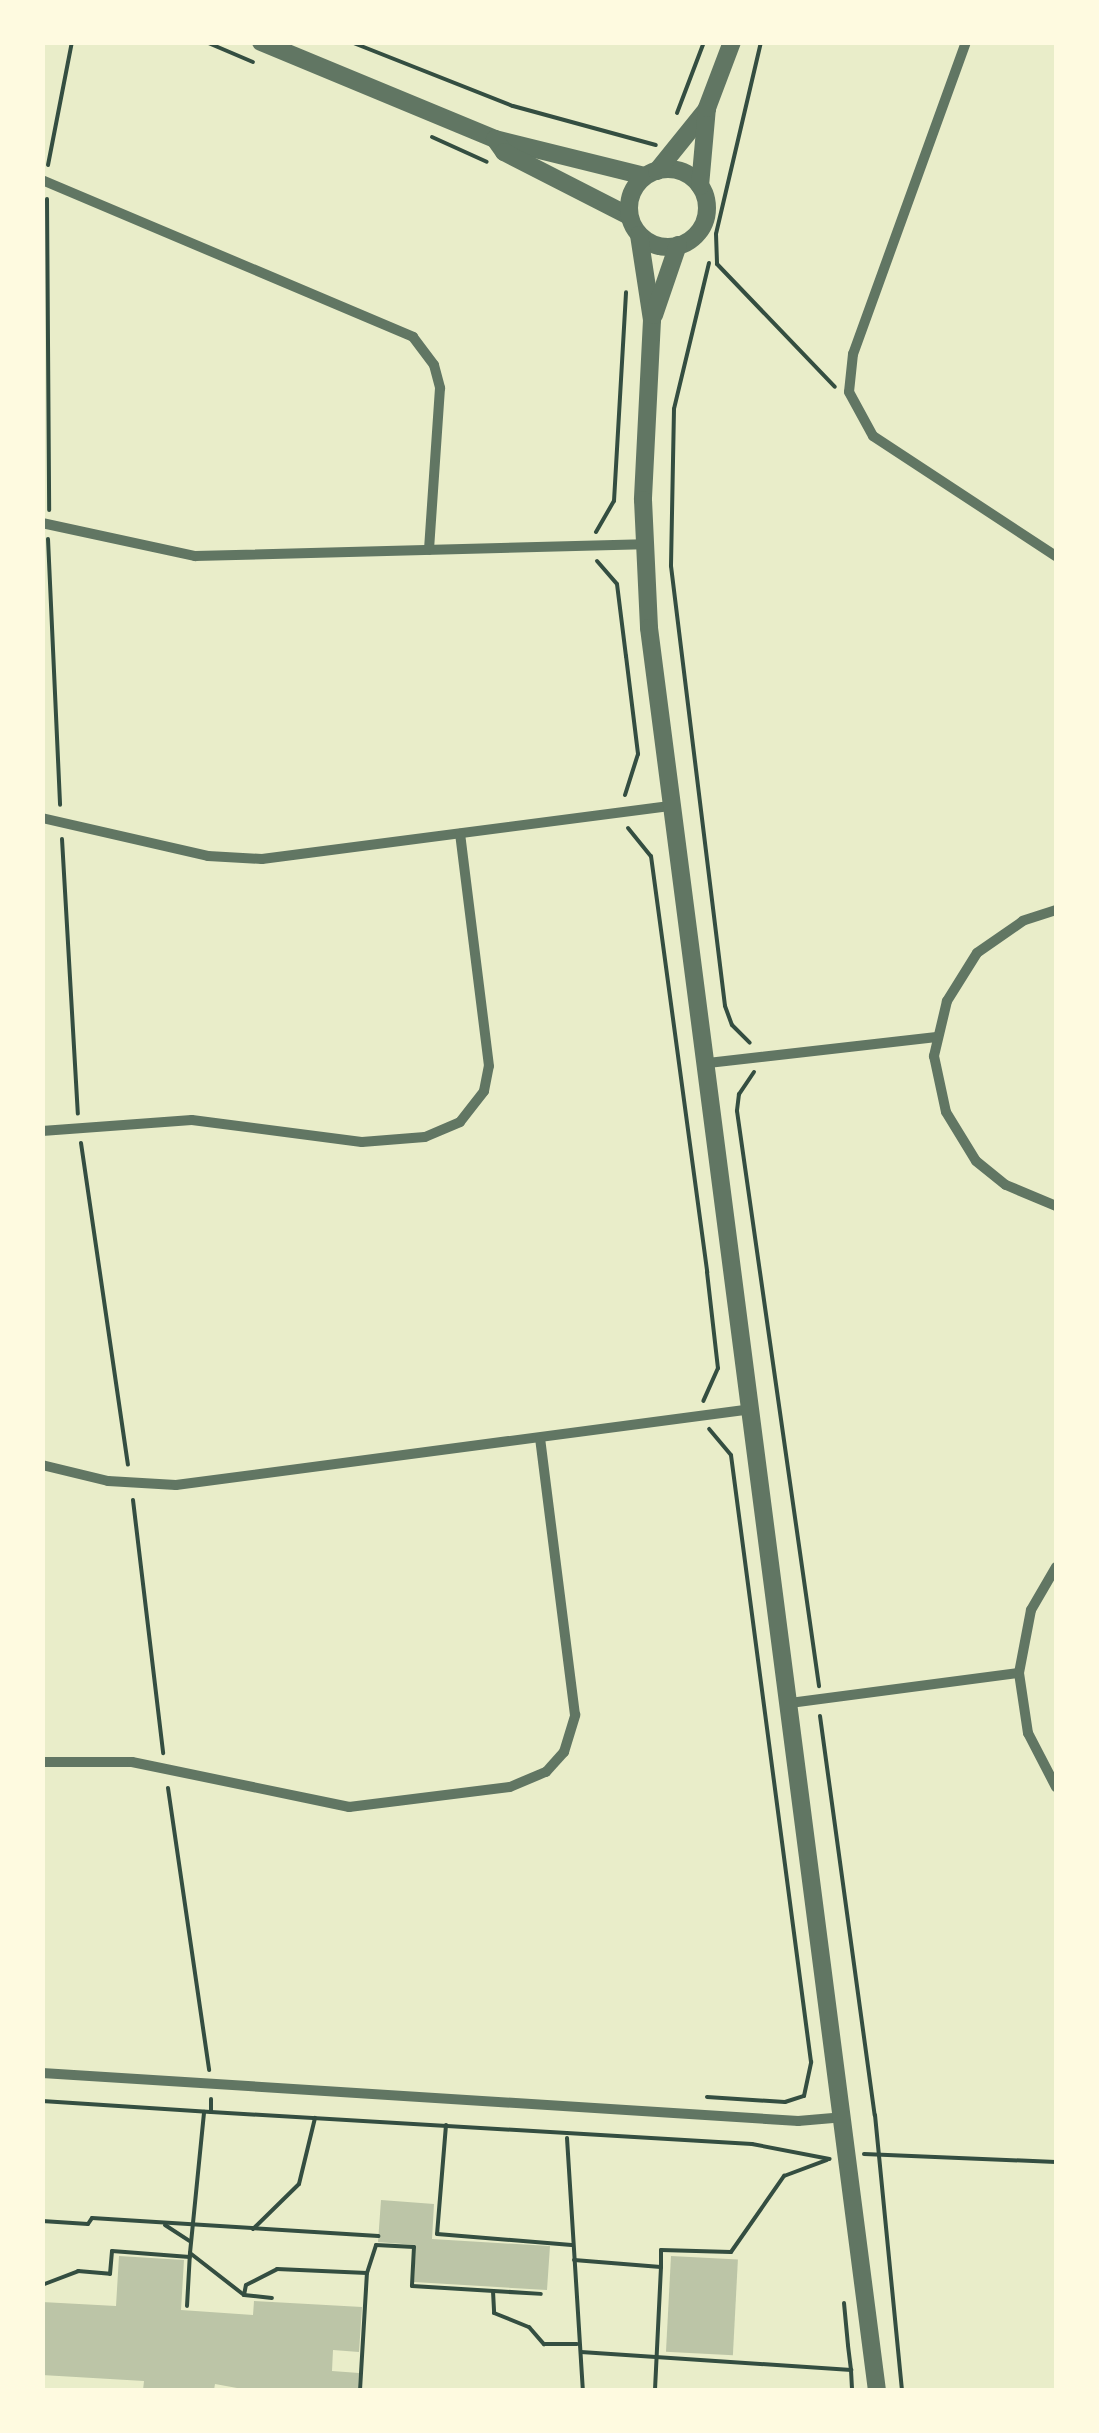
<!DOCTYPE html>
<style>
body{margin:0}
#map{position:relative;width:1099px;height:2433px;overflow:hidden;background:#e9edc9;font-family:"Roboto Serif",serif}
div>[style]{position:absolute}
.building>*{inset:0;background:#bcc5a7;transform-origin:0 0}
.path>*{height:4px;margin:-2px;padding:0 2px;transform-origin:2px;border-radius:2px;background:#344e41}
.minor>*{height:10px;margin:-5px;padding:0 5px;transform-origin:5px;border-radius:5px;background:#617663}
.tertiary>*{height:18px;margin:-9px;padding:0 9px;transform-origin:9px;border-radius:9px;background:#617663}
.tertiary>.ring{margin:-9px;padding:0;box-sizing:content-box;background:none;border:18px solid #617663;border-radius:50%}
span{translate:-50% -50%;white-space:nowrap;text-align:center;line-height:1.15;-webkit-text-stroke:10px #fefae0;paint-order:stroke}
.frame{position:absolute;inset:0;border:45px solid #fefae0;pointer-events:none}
</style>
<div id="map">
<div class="building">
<i style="clip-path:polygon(381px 2200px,434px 2204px,432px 2239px,550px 2246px,547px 2290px,414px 2282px,416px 2245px,378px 2242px)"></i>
<i style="clip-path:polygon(119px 2256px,184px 2260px,181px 2310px,253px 2315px,254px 2301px,362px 2307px,359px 2352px,333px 2350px,332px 2371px,359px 2373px,358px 2390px,248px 2390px,215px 2384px,214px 2390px,143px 2390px,144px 2381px,42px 2375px,42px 2302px,116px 2306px)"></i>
<i style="left:671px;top:2256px;width:67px;height:96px;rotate:3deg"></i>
</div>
<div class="path">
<i style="left:206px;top:42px;width:51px;rotate:23.1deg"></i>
<i style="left:351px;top:42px;width:174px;rotate:21.6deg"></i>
<i style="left:513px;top:106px;width:148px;rotate:15.3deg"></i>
<i style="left:761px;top:42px;width:197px;rotate:103.2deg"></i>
<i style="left:716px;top:234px;width:30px;rotate:88deg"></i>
<i style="left:717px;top:264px;width:170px;rotate:46.2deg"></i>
<i style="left:677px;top:113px;width:76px;rotate:-69.2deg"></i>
<i style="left:432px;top:137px;width:60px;rotate:24.4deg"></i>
<i style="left:48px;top:165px;width:125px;rotate:-79deg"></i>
<i style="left:47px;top:199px;width:311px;rotate:89.6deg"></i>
<i style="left:709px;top:263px;width:150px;rotate:103.5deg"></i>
<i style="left:674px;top:409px;width:157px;rotate:91.1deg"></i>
<i style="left:671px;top:566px;width:443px;rotate:83deg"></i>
<i style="left:725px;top:1006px;width:20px;rotate:70deg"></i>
<i style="left:732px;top:1025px;width:25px;rotate:45deg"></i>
<i style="left:596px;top:532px;width:36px;rotate:-60deg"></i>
<i style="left:614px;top:501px;width:209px;rotate:-86.7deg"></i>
<i style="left:48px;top:539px;width:266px;rotate:87.4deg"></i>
<i style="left:597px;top:561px;width:30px;rotate:49deg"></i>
<i style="left:617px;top:584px;width:73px;rotate:82.9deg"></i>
<i style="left:626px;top:656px;width:99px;rotate:83deg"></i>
<i style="left:638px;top:754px;width:43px;rotate:107.6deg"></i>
<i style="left:628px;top:828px;width:36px;rotate:51deg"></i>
<i style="left:651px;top:856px;width:420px;rotate:82.3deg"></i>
<i style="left:707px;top:1272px;width:97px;rotate:83.5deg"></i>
<i style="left:718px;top:1368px;width:36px;rotate:114deg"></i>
<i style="left:62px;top:839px;width:275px;rotate:86.7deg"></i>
<i style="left:754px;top:1072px;width:27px;rotate:124deg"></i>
<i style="left:739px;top:1094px;width:17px;rotate:97deg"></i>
<i style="left:737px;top:1111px;width:581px;rotate:81.88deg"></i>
<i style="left:81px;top:1143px;width:325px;rotate:81.7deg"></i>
<i style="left:133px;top:1500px;width:255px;rotate:83.2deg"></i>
<i style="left:820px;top:1716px;width:403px;rotate:82.2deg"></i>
<i style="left:875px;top:2115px;width:276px;rotate:84.4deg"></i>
<i style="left:168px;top:1788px;width:285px;rotate:81.7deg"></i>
<i style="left:707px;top:2097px;width:78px;rotate:3.7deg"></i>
<i style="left:785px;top:2102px;width:20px;rotate:-18deg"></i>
<i style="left:804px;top:2096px;width:35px;rotate:-78deg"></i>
<i style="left:811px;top:2062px;width:612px;rotate:-97.51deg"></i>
<i style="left:731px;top:1455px;width:34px;rotate:-130deg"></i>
<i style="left:211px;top:2099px;width:13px;rotate:90deg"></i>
<i style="left:211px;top:2112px;width:542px;rotate:3.39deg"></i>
<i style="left:752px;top:2144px;width:79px;rotate:10.9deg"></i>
<i style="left:42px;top:2101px;width:169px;rotate:3.7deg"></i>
<i style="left:446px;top:2125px;width:109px;rotate:94.7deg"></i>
<i style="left:437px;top:2234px;width:135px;rotate:4.7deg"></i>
<i style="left:567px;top:2138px;width:253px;rotate:86.4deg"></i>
<i style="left:864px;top:2154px;width:192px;rotate:2.4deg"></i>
<i style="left:42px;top:2221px;width:46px;rotate:3.7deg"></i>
<i style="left:88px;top:2224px;width:7px;rotate:-56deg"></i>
<i style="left:92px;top:2218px;width:287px;rotate:3.6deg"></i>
<i style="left:165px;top:2225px;width:30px;rotate:33deg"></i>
<i style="left:253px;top:2229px;width:64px;rotate:-44.4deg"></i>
<i style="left:299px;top:2184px;width:68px;rotate:-76.4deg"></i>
<i style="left:190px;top:2253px;width:142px;rotate:-84.3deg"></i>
<i style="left:574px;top:2260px;width:87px;rotate:4.6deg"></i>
<i style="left:661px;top:2267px;width:123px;rotate:92.8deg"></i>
<i style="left:661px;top:2267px;width:17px;rotate:-90deg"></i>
<i style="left:661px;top:2250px;width:70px;rotate:1.6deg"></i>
<i style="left:731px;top:2252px;width:93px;rotate:-55.1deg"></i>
<i style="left:784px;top:2176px;width:46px;rotate:-20.4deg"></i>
<i style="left:42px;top:2285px;width:39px;rotate:-21deg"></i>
<i style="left:78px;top:2271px;width:32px;rotate:5deg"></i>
<i style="left:110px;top:2274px;width:23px;rotate:-85deg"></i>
<i style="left:112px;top:2251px;width:78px;rotate:4.4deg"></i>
<i style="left:493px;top:2291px;width:22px;rotate:87deg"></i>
<i style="left:494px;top:2313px;width:38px;rotate:22deg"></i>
<i style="left:529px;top:2327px;width:23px;rotate:49deg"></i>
<i style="left:544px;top:2344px;width:33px"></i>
<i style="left:244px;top:2295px;width:10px;rotate:-79deg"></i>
<i style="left:246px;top:2285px;width:35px;rotate:-27deg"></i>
<i style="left:277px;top:2269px;width:90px;rotate:2.5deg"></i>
<i style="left:844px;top:2303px;width:42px;rotate:84.6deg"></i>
<i style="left:187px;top:2306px;width:53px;rotate:-86.8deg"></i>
<i style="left:190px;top:2253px;width:68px;rotate:37.9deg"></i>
<i style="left:244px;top:2295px;width:28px;rotate:6deg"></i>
<i style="left:581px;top:2352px;width:271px;rotate:3.8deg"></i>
<i style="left:851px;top:2370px;width:25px;rotate:-97deg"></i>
<i style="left:851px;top:2370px;width:20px;rotate:87deg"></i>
<i style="left:360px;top:2390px;width:117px;rotate:-86.6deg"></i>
<i style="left:367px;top:2273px;width:29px;rotate:-72deg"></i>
<i style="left:376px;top:2245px;width:38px;rotate:3deg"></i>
<i style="left:414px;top:2247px;width:39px;rotate:93deg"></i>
<i style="left:412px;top:2286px;width:129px;rotate:3.5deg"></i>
</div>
<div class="minor">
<i style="left:966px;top:42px;width:332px;rotate:109.9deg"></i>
<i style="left:853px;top:354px;width:38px;rotate:96deg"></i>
<i style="left:849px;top:392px;width:50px;rotate:61.4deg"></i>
<i style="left:873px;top:436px;width:219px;rotate:33.3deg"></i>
<i style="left:42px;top:180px;width:403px;rotate:22.9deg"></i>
<i style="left:413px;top:337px;width:35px;rotate:53deg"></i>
<i style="left:434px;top:365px;width:24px;rotate:75deg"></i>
<i style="left:440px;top:388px;width:162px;rotate:93.9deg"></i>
<i style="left:42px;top:523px;width:157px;rotate:12.2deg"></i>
<i style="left:195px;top:556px;width:448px;rotate:-1.5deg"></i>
<i style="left:42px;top:818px;width:170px;rotate:12.9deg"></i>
<i style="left:208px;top:856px;width:54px;rotate:3.2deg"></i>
<i style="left:262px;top:859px;width:413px;rotate:-7.4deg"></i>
<i style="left:1056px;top:910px;width:35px;rotate:162deg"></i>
<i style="left:1023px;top:921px;width:56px;rotate:145.2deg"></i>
<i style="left:977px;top:953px;width:57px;rotate:122deg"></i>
<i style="left:947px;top:1001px;width:57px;rotate:103.3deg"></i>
<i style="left:934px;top:1056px;width:57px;rotate:77.9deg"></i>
<i style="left:946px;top:1112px;width:57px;rotate:58.5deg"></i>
<i style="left:976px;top:1161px;width:38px;rotate:39deg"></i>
<i style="left:1006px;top:1185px;width:54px;rotate:22.8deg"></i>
<i style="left:708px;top:1063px;width:230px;rotate:-6.5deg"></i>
<i style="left:42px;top:1131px;width:150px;rotate:-4.2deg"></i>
<i style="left:192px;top:1120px;width:171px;rotate:7.4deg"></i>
<i style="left:362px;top:1142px;width:63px;rotate:-4.5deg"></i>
<i style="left:425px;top:1137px;width:38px;rotate:-23deg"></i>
<i style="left:460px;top:1122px;width:39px;rotate:-52deg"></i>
<i style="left:484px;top:1091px;width:25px;rotate:-79deg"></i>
<i style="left:489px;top:1066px;width:234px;rotate:-97.1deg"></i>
<i style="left:42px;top:1465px;width:68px;rotate:13.6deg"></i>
<i style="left:108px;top:1481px;width:68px;rotate:3.4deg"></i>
<i style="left:176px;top:1485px;width:581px;rotate:-7.52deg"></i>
<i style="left:1056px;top:1567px;width:50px;rotate:120.2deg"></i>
<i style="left:1031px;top:1610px;width:64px;rotate:100.8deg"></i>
<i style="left:1019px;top:1673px;width:61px;rotate:81.5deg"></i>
<i style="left:1028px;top:1733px;width:61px;rotate:62.6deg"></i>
<i style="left:790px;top:1703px;width:231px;rotate:-7.5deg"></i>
<i style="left:42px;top:1762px;width:90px"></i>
<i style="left:132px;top:1762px;width:222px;rotate:11.7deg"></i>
<i style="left:349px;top:1807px;width:162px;rotate:-7.1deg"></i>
<i style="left:510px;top:1787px;width:39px;rotate:-23deg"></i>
<i style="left:546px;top:1772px;width:27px;rotate:-48deg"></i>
<i style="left:564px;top:1752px;width:39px;rotate:-73deg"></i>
<i style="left:575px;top:1715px;width:279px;rotate:-97.2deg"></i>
<i style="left:42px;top:2073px;width:758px;rotate:3.63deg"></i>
<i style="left:798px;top:2121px;width:47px;rotate:-4.9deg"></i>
</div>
<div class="tertiary">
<i style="left:261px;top:42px;width:253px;rotate:22.5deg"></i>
<i style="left:495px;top:139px;width:154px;rotate:13.9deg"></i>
<i style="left:495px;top:139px;width:16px;rotate:55deg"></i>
<i style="left:504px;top:152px;width:140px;rotate:27.1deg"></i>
<i class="ring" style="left:629px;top:169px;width:60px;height:60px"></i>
<i style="left:657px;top:171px;width:80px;rotate:-51.1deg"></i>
<i style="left:700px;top:186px;width:78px;rotate:-84.9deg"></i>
<i style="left:707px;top:108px;width:71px;rotate:-69.3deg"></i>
<i style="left:639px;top:235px;width:86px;rotate:81.3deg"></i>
<i style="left:652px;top:320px;width:180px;rotate:92.9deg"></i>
<i style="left:643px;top:500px;width:128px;rotate:87.3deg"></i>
<i style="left:649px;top:628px;width:1777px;rotate:82.63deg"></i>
<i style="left:654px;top:315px;width:74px;rotate:-71.1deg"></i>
</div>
<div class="frame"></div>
</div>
